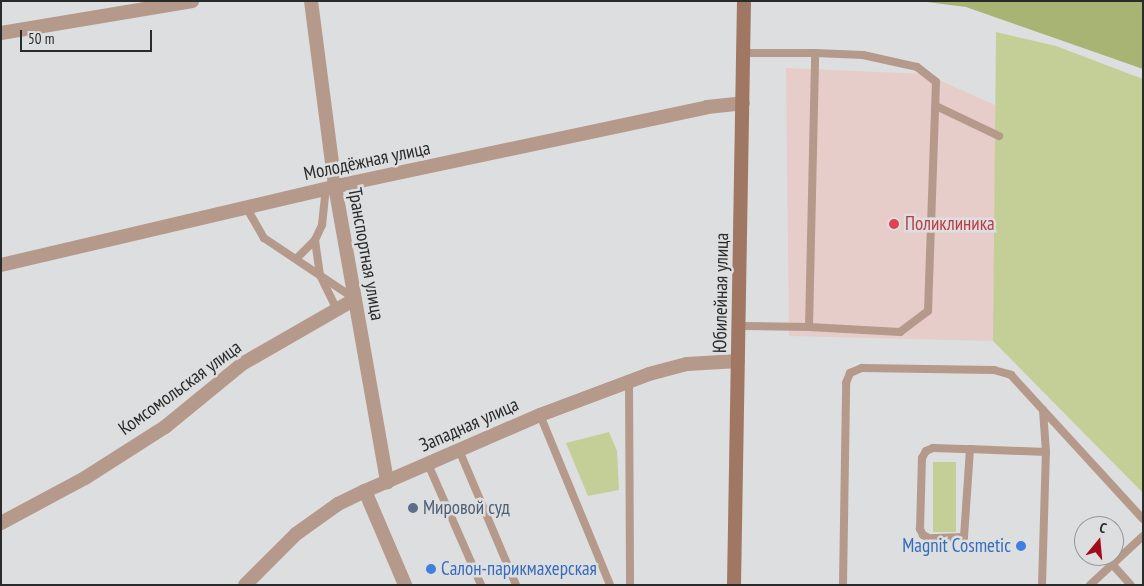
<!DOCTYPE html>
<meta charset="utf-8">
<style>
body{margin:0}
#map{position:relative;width:1144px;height:586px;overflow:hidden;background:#dddedf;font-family:"PT Sans Narrow",sans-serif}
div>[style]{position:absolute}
.medical>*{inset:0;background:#e7cdc9}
.green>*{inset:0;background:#c3cf97;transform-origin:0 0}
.forest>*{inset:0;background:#a7b474}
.service>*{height:8px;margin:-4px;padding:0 4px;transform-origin:4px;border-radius:4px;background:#b5998a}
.minor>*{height:14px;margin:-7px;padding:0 7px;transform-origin:7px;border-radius:7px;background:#b5998a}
.secondary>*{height:14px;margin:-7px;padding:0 7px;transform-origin:7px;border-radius:7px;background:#9f7762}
.dots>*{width:14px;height:14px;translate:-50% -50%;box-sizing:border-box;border:2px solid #dddedf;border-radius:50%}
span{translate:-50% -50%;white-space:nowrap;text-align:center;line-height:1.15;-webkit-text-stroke:5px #dddedf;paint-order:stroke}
.street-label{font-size:19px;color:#292a2a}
.health-label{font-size:19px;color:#be3a42}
.left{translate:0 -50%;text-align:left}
.service-label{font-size:19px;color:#4e5e75}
.shop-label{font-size:19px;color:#366cbe}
.right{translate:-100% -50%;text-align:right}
.frame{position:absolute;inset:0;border:2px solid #292a2a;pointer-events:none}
.north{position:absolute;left:1074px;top:516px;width:50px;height:50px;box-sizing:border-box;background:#dddedf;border:1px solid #959697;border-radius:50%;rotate:17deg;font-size:14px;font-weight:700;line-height:20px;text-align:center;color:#292a2a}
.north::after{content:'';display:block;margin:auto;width:18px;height:22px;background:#a40a1c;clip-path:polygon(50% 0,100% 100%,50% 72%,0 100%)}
.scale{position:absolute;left:20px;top:30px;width:132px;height:22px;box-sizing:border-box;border:2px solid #292a2a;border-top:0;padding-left:6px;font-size:15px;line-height:18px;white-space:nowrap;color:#292a2a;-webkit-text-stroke:4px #dddedf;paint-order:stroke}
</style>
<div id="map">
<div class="medical">
<i style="clip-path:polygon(786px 68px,926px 74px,1008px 111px,993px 341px,789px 336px)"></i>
</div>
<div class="green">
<i style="clip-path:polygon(996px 32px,1056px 46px,1143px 79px,1143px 493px,993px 341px)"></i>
<i style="clip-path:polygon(609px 432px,617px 451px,619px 490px,588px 496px,566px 443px)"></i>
<i style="left:933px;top:462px;width:23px;height:70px"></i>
</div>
<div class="forest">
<i style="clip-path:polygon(919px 1px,1143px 1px,1143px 69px,966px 7px)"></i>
</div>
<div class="service">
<i style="left:743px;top:53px;width:72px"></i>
<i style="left:815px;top:53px;width:48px;rotate:2.4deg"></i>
<i style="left:863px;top:55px;width:55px;rotate:12.5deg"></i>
<i style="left:917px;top:67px;width:24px;rotate:38deg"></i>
<i style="left:936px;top:82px;width:229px;rotate:92deg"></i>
<i style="left:928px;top:311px;width:35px;rotate:143deg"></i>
<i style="left:900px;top:332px;width:91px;rotate:-176.9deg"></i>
<i style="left:809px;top:327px;width:274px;rotate:-88.7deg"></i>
<i style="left:936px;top:106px;width:70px;rotate:25.5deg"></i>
<i style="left:246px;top:207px;width:36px;rotate:60deg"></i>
<i style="left:264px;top:238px;width:110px;rotate:33.8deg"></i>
<i style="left:315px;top:240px;width:35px;rotate:82deg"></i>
<i style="left:320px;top:275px;width:37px;rotate:64deg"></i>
<i style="left:297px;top:258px;width:25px;rotate:-45deg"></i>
<i style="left:315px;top:240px;width:17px;rotate:-65deg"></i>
<i style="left:322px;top:225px;width:37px;rotate:-84deg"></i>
<i style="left:739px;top:326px;width:70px;rotate:0.8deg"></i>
<i style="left:629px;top:381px;width:204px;rotate:89.7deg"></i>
<i style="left:540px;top:415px;width:184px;rotate:67.6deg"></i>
<i style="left:970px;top:449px;width:88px;rotate:93.9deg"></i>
<i style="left:964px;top:537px;width:35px;rotate:178deg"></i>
<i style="left:929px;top:538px;width:7px;rotate:-153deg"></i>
<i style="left:923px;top:535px;width:7px;rotate:-117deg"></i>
<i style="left:920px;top:529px;width:71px;rotate:-88.4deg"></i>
<i style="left:922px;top:458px;width:8px;rotate:-60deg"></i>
<i style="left:926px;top:451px;width:8px;rotate:-23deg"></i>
<i style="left:933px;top:448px;width:37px;rotate:2deg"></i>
<i style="left:970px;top:449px;width:76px;rotate:2.3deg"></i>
<i style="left:459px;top:450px;width:147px;rotate:67.1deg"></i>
<i style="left:428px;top:464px;width:132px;rotate:66.3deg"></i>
<i style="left:1112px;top:564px;width:28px;rotate:48deg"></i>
<i style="left:843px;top:585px;width:202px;rotate:-89.1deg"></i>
<i style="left:846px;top:383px;width:11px;rotate:-68deg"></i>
<i style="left:850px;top:373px;width:13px;rotate:-23deg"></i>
<i style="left:862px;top:368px;width:132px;rotate:0.9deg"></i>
<i style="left:994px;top:370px;width:18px;rotate:16deg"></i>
<i style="left:1011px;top:375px;width:195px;rotate:47.5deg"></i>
<i style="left:1042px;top:585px;width:133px;rotate:-88.3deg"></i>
<i style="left:1046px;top:452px;width:42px;rotate:-94.1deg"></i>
<i style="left:1090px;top:585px;width:72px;rotate:-42.8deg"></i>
</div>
<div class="minor">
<i style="left:311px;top:1px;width:187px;rotate:82.6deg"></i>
<i style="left:335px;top:186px;width:301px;rotate:80deg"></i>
<i style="left:1px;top:33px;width:194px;rotate:-9.5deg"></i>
<i style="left:1px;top:265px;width:354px;rotate:-13.2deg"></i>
<i style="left:346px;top:184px;width:369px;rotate:-12deg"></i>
<i style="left:707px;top:107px;width:36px;rotate:-6deg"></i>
<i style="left:365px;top:491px;width:102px;rotate:66.9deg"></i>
<i style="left:1px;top:523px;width:95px;rotate:-28.2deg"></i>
<i style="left:85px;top:478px;width:95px;rotate:-32.5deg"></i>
<i style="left:165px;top:427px;width:99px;rotate:-39.3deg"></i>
<i style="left:242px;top:364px;width:130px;rotate:-29.9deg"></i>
<i style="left:245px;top:585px;width:72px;rotate:-45deg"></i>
<i style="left:296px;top:534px;width:52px;rotate:-35.5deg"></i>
<i style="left:338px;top:504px;width:30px;rotate:-26deg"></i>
<i style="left:365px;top:491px;width:191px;rotate:-23.5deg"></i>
<i style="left:540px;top:415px;width:116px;rotate:-20.6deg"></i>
<i style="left:649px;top:374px;width:39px;rotate:-15deg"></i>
<i style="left:687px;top:364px;width:51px;rotate:-3.4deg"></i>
</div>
<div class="secondary">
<i style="left:734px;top:585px;width:584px;rotate:-89.02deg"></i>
</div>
<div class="dots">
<i style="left:894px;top:224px;background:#e0444e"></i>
<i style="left:413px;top:508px;background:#5c6f8a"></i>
<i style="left:1021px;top:546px;background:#3f7fe0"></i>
<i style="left:431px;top:569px;background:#3f7fe0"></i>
</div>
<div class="street-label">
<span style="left:367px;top:161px;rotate:-12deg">Молодёжная улица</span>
<span style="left:366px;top:254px;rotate:80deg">Транспортная улица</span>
<span style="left:721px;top:293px;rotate:-89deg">Юбилейная улица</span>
<span style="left:180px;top:388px;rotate:-36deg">Комсомольская улица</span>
<span style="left:469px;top:425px;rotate:-24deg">Западная улица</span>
</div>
<div class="health-label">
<span class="left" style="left:905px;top:224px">Поликлиника</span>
</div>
<div class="service-label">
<span class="left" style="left:423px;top:508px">Мировой суд</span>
</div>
<div class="shop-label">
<span class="right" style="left:1011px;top:546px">Magnit Cosmetic</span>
<span class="left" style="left:441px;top:569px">Салон-парикмахерская</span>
</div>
<div class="frame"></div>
<div class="north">С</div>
<div class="scale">50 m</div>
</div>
